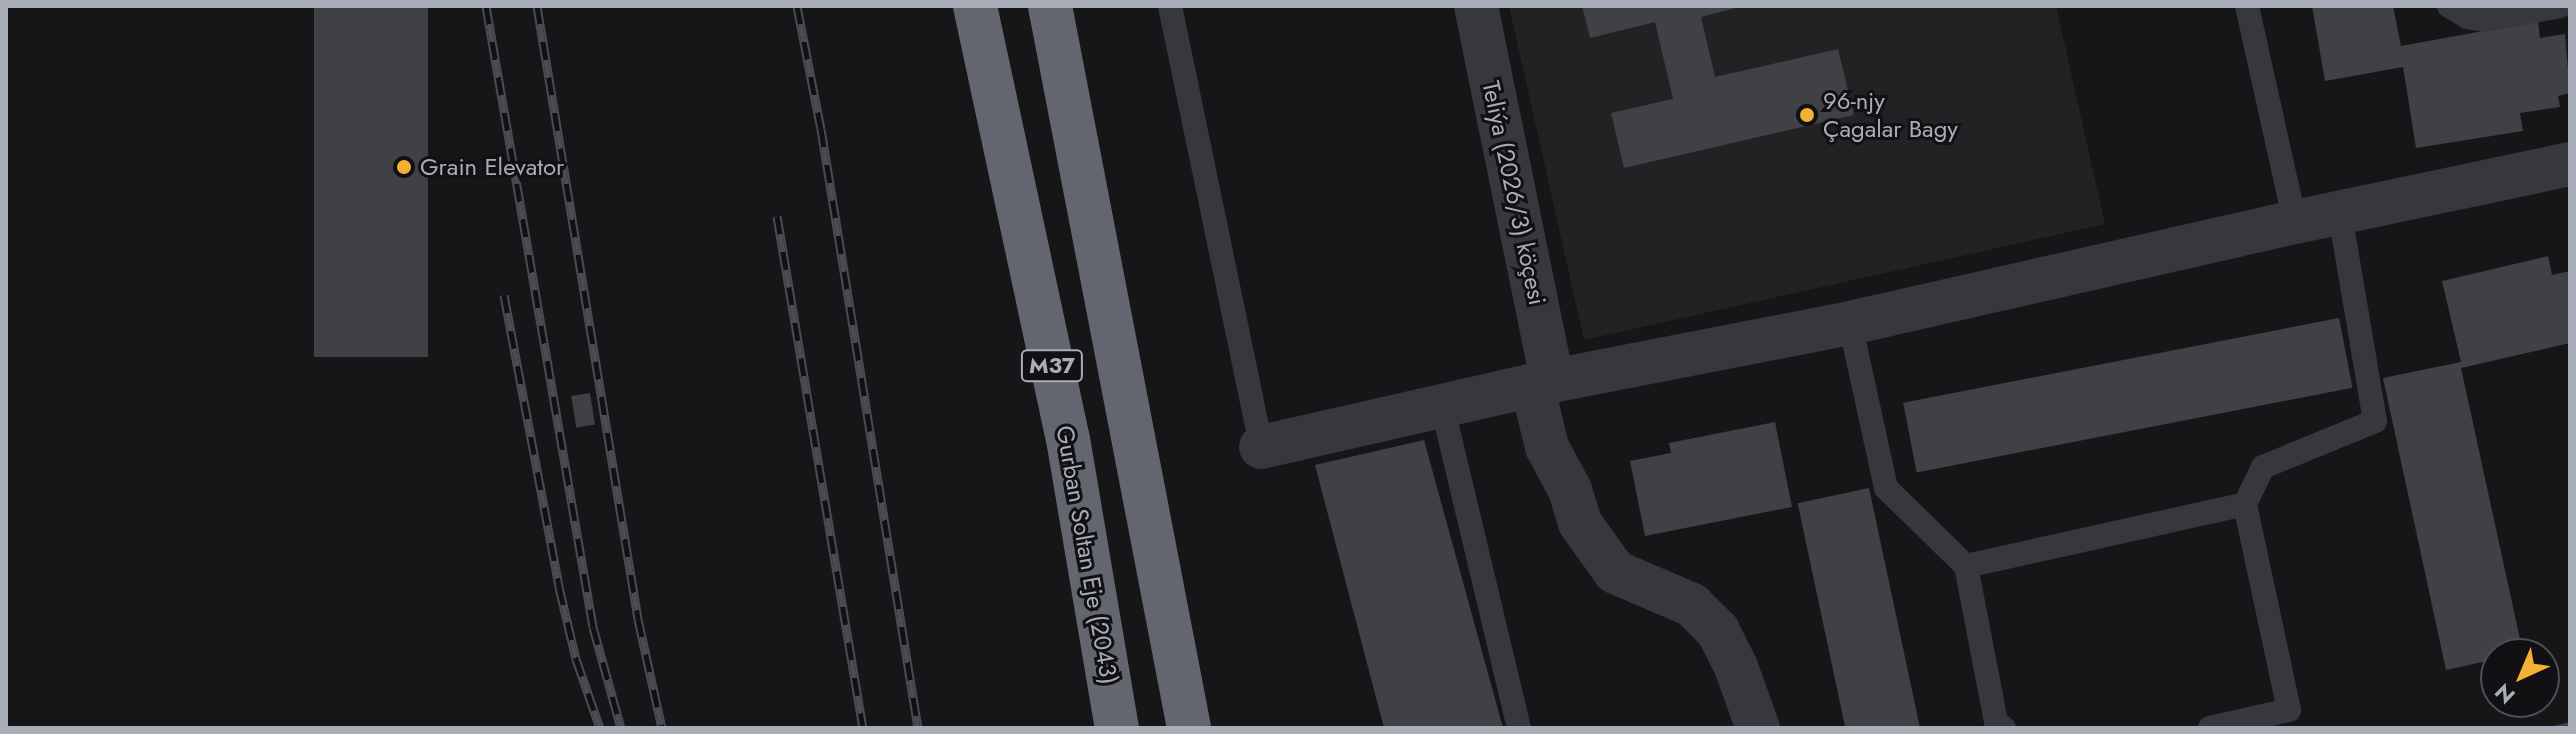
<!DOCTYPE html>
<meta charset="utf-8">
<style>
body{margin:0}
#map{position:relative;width:2576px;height:734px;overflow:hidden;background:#161618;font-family:Jost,sans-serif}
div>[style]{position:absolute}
.built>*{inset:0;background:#222225}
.building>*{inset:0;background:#404145;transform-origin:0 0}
.lane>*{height:24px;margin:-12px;padding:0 12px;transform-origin:12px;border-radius:12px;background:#37383d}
.street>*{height:44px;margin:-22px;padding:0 22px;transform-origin:22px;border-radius:22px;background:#37383d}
.highway>*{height:44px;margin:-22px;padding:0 22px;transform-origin:22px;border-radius:22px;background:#63666e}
.rail>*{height:9px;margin-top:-4.5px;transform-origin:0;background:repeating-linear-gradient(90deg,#111113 0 18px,#4a4c52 0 36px);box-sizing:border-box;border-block:2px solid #4a4c52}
.dots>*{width:22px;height:22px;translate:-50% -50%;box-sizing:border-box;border:4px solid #111113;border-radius:50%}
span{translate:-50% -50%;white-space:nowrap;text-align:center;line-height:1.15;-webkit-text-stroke:6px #111113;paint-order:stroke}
.shield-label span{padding:2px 6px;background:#111113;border:2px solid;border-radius:6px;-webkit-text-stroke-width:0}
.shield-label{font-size:22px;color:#a8adb8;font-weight:700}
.poi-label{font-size:24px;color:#a8adb8}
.left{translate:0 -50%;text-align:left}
.street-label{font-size:24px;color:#a8adb8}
.frame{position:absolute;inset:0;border:8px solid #a8adb8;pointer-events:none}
.north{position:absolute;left:2480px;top:638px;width:80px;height:80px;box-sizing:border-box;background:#111113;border:2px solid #4d4f55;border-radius:50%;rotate:224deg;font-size:22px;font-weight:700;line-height:32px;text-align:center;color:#a8adb8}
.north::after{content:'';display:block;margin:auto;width:28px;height:36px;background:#f2b134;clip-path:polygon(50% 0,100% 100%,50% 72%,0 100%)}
</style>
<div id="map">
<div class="built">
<i style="clip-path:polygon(1509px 6px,2056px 6px,2105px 224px,1584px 340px)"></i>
</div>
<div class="building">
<i style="left:314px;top:6px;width:114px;height:351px"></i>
<i style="clip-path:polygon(1582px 6px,1743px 6px,1701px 17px,1715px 77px,1838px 49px,1854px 115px,1624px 168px,1611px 113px,1673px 99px,1655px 22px,1590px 38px)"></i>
<i style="clip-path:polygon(2312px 6px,2393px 6px,2401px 46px,2538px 21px,2540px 38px,2565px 34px,2570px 93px,2558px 96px,2560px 107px,2520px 113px,2523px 131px,2416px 148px,2403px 67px,2325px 81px)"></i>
<i style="clip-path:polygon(2548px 256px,2552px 275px,2570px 271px,2570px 343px,2461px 368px,2523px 653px,2496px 654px,2496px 659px,2446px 670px,2383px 378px,2461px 362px,2442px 281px)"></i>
<i style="left:2339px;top:318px;width:71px;height:444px;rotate:79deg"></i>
<i style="left:590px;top:393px;width:32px;height:19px;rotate:81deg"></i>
<i style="clip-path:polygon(1775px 422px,1792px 507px,1645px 536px,1630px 461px,1671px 453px,1669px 443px)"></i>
<i style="clip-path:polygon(1424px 440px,1503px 728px,1384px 728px,1315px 465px)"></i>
<i style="left:1869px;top:488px;width:245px;height:73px;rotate:78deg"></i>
<i style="clip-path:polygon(2570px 722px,2570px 728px,2549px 728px,2549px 727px)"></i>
</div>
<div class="lane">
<i style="left:1170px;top:6px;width:450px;rotate:78.3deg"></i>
<i style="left:2247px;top:6px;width:221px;rotate:77.5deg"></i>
<i style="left:2449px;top:6px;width:21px;rotate:31deg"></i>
<i style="left:2467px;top:17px;width:17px;rotate:10deg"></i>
<i style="left:2484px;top:20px;width:77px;rotate:-10.4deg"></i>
<i style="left:1850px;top:323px;width:169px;rotate:77.7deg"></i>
<i style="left:1886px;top:488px;width:112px;rotate:44.3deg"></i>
<i style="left:1966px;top:566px;width:159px;rotate:79.1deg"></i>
<i style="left:1996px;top:722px;width:10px;rotate:37deg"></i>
<i style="left:1442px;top:405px;width:332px;rotate:76.6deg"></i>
<i style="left:1966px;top:566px;width:286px;rotate:-12.5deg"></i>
<i style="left:2245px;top:504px;width:41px;rotate:-64.1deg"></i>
<i style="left:2263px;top:467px;width:121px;rotate:-22.3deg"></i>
<i style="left:2375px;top:421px;width:210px;rotate:-99.6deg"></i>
<i style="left:2210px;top:728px;width:81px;rotate:-12.8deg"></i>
<i style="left:2289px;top:710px;width:211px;rotate:-102.1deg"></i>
</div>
<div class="street">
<i style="left:1476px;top:6px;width:383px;rotate:78.5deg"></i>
<i style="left:1532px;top:385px;width:64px;rotate:76.4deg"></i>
<i style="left:1547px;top:447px;width:49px;rotate:61.9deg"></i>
<i style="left:1570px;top:490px;width:34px;rotate:73deg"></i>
<i style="left:1580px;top:523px;width:60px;rotate:54.5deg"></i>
<i style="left:1615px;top:572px;width:84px;rotate:23.2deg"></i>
<i style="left:1692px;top:605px;width:37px;rotate:45deg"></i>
<i style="left:1718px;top:631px;width:40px;rotate:63.4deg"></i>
<i style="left:1736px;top:667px;width:65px;rotate:70.2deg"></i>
<i style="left:1261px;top:447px;width:298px;rotate:-12.8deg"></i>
<i style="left:1552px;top:381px;width:304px;rotate:-11deg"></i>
<i style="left:1850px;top:323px;width:456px;rotate:-12.8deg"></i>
<i style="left:2295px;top:222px;width:281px;rotate:-11.9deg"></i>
</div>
<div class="highway">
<i style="left:975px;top:6px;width:443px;rotate:77.9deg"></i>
<i style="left:1068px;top:439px;width:293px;rotate:80.4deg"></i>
<i style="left:1050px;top:6px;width:735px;rotate:79.1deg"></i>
</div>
<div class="rail">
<i style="left:486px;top:6px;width:630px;rotate:80.22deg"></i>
<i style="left:593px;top:627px;width:105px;rotate:74.5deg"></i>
<i style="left:537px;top:6px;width:621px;rotate:80.64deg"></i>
<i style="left:638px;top:619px;width:112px;rotate:77.6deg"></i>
<i style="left:797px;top:6px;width:125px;rotate:79deg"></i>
<i style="left:821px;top:129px;width:607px;rotate:80.8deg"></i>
<i style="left:777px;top:216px;width:519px;rotate:80.47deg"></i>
<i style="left:504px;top:295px;width:297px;rotate:79.3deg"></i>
<i style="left:559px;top:587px;width:74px;rotate:76.7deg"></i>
<i style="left:576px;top:659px;width:73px;rotate:70.8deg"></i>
</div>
<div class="dots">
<i style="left:1807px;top:115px;background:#f2b134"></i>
<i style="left:404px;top:167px;background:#f2b134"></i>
</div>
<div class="shield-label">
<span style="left:1052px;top:366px">M37</span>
</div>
<div class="poi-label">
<span class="left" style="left:1823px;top:115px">96-njy<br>Çagalar Bagy</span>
<span class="left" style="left:420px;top:167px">Grain Elevator</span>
</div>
<div class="street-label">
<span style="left:1514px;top:193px;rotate:78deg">Teliýa (2026/3) köçesi</span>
<span style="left:1087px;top:555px;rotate:80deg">Gurban Soltan Eje (2043)</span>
</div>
<div class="frame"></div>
<div class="north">N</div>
</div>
